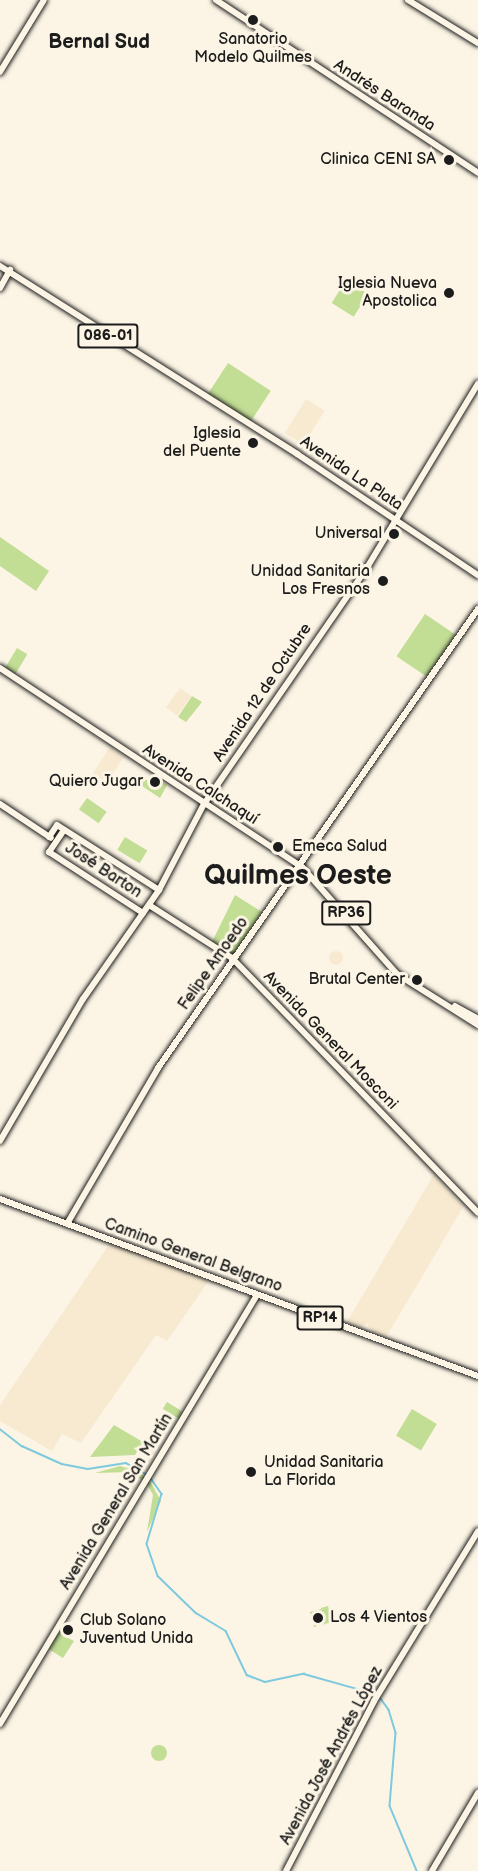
<!DOCTYPE html>
<meta charset="utf-8">
<style>
body{margin:0}
#map{position:relative;width:478px;height:1871px;overflow:hidden;background:#fcf5e5;font-family:"Balsamiq Sans",sans-serif}
div>[style]{position:absolute}
.built>*{inset:0;background:#f7ead0;transform-origin:0 0}
.round{border-radius:50%}
.green>*{inset:0;background:#c2dd94;transform-origin:0 0}
.stream>*{height:1.5px;margin:-0.75px;padding:0 0.75px;transform-origin:0.75px;border-radius:0.75px;background:#7fc9df}
.roads{filter:drop-shadow(0 0 2px #1c1c1c) drop-shadow(0 0 2px #1c1c1c)}
.major>*{height:6px;margin:-3px;padding:0 3px;transform-origin:3px;border-radius:3px;background:#fcf5e5}
.dots>*{width:16px;height:16px;translate:-50% -50%;box-sizing:border-box;border:3px solid #fcf5e5;border-radius:50%}
span{translate:-50% -50%;white-space:nowrap;text-align:center;line-height:1.15;-webkit-text-stroke:6px #fcf5e5;paint-order:stroke}
.shield-label span{padding:2px 4px;background:#fcf5e5;border:2px solid;border-radius:4px;-webkit-text-stroke-width:0}
.shield-label{font-size:15px;color:#1c1c1c;font-weight:700}
.poi-label{font-size:16px;color:#1c1c1c}
.right{translate:-100% -50%;text-align:right}
.left{translate:0 -50%;text-align:left}
.street-label{font-size:16px;color:#1c1c1c}
.quarter-label{font-size:20px;color:#1c1c1c;font-weight:700}
.town-label{font-size:28px;color:#1c1c1c;font-weight:700}
</style>
<div id="map">
<div class="built">
<i style="left:306px;top:399px;width:22px;height:40px;rotate:32deg"></i>
<i style="left:180px;top:688px;width:14px;height:24px;rotate:36deg"></i>
<i style="left:110px;top:747px;width:17px;height:32px;rotate:33deg"></i>
<i class="round" style="left:329px;top:951px;width:14px;height:14px"></i>
<i style="clip-path:polygon(434px 1174px,463px 1207px,422px 1277px,386px 1337px,371px 1331px,367px 1323px,361px 1328px,347px 1322px)"></i>
<i style="clip-path:polygon(110px 1243px,186px 1268px,208px 1282px,167px 1341px,156px 1335px,81px 1443px,62px 1434px,52px 1451px,0 1421px,0 1405px)"></i>
</div>
<div class="green">
<i style="left:346px;top:280px;width:26px;height:27px;rotate:32deg"></i>
<i style="left:228px;top:363px;width:51px;height:38px;rotate:33deg"></i>
<i style="clip-path:polygon(0 537px,49px 571px,36px 591px,0 566px)"></i>
<i style="left:425px;top:614px;width:37px;height:51px;rotate:34deg"></i>
<i style="left:17px;top:648px;width:12px;height:23px;rotate:31deg"></i>
<i style="clip-path:polygon(192px 696px,202px 702px,186px 722px,178px 717px)"></i>
<i style="clip-path:polygon(143px 777px,156px 787px,160px 781px,167px 785px,160px 798px,139px 784px)"></i>
<i style="left:87px;top:798px;width:24px;height:14px;rotate:35deg"></i>
<i style="left:125px;top:837px;width:26px;height:15px;rotate:31deg"></i>
<i style="clip-path:polygon(235px 895px,262px 912px,233px 955px,212px 942px)"></i>
<i style="left:167px;top:1402px;width:19px;height:8px;rotate:32deg"></i>
<i style="left:412px;top:1409px;width:29px;height:31px;rotate:31deg"></i>
<i style="clip-path:polygon(114px 1425px,143px 1442px,135px 1455px,90px 1457px)"></i>
<i style="clip-path:polygon(120px 1466px,138px 1471px,145px 1477px,143px 1481px,131px 1472px,95px 1473px)"></i>
<i style="clip-path:polygon(150px 1481px,161px 1501px,147px 1532px,153px 1495px,147px 1484px)"></i>
<i style="clip-path:polygon(328px 1606px,332px 1622px,314px 1627px,310px 1612px,321px 1609px,323px 1616px,321px 1608px)"></i>
<i style="clip-path:polygon(67px 1622px,75px 1627px,68px 1638px,74px 1641px,63px 1658px,47px 1648px)"></i>
<i class="round" style="left:151px;top:1745px;width:16px;height:16px"></i>
</div>
<div class="stream">
<i style="left:0;top:1429px;width:28px;rotate:38deg"></i>
<i style="left:22px;top:1446px;width:44px;rotate:24.2deg"></i>
<i style="left:62px;top:1464px;width:26px;rotate:11deg"></i>
<i style="left:88px;top:1469px;width:38px;rotate:-9deg"></i>
<i style="left:126px;top:1463px;width:23px;rotate:29deg"></i>
<i style="left:150px;top:1477px;width:21px;rotate:55deg"></i>
<i style="left:162px;top:1494px;width:52px;rotate:106.7deg"></i>
<i style="left:147px;top:1544px;width:34px;rotate:71deg"></i>
<i style="left:158px;top:1576px;width:53px;rotate:44.2deg"></i>
<i style="left:196px;top:1613px;width:35px;rotate:31deg"></i>
<i style="left:226px;top:1631px;width:49px;rotate:64.5deg"></i>
<i style="left:247px;top:1675px;width:19px;rotate:21deg"></i>
<i style="left:265px;top:1682px;width:40px;rotate:-12deg"></i>
<i style="left:304px;top:1674px;width:74px;rotate:15.7deg"></i>
<i style="left:379px;top:1696px;width:17px;rotate:54deg"></i>
<i style="left:389px;top:1710px;width:24px;rotate:73deg"></i>
<i style="left:396px;top:1733px;width:73px;rotate:94.7deg"></i>
<i style="left:390px;top:1806px;width:70px;rotate:67.4deg"></i>
</div>
<div class="roads">
<div class="major">
<i style="left:216px;top:0;width:314px;rotate:33.4deg"></i>
<i style="left:408px;top:0;width:82px;rotate:31.6deg"></i>
<i style="left:0;top:72px;width:84px;rotate:-58.6deg"></i>
<i style="left:0;top:266px;width:352px;rotate:32.3deg"></i>
<i style="left:297px;top:454px;width:218px;rotate:33.8deg"></i>
<i style="left:0;top:288px;width:21px;rotate:-61deg"></i>
<i style="left:0;top:668px;width:362px;rotate:33.4deg"></i>
<i style="left:302px;top:867px;width:143px;rotate:48.4deg"></i>
<i style="left:397px;top:974px;width:96px;rotate:32.2deg"></i>
<i style="left:0;top:804px;width:61px;rotate:33.7deg"></i>
<i style="left:64px;top:830px;width:27px;rotate:124deg"></i>
<i style="left:49px;top:852px;width:112px;rotate:33deg"></i>
<i style="left:49px;top:837px;width:14px;rotate:-56deg"></i>
<i style="left:57px;top:825px;width:121px;rotate:32.5deg"></i>
<i style="left:149px;top:905px;width:98px;rotate:32.6deg"></i>
<i style="left:232px;top:958px;width:354px;rotate:46deg"></i>
<i style="left:455px;top:1006px;width:26px;rotate:29deg"></i>
<i style="left:0;top:1141px;width:164px;rotate:-59.7deg"></i>
<i style="left:83px;top:999px;width:133px;rotate:-55.1deg"></i>
<i style="left:159px;top:890px;width:97px;rotate:-62.4deg"></i>
<i style="left:204px;top:804px;width:289px;rotate:-55.4deg"></i>
<i style="left:368px;top:566px;width:213px;rotate:-58.9deg"></i>
<i style="left:0;top:1199px;width:510px;rotate:20.32deg"></i>
<i style="left:67px;top:1224px;width:181px;rotate:-59.7deg"></i>
<i style="left:158px;top:1068px;width:560px;rotate:-55.12deg"></i>
<i style="left:0;top:1724px;width:500px;rotate:-59.08deg"></i>
<i style="left:286px;top:1871px;width:191px;rotate:-62.6deg"></i>
<i style="left:374px;top:1701px;width:199px;rotate:-58.5deg"></i>
<i style="left:432px;top:1871px;width:91px;rotate:-59.5deg"></i>
</div>
</div>
<div class="dots">
<i style="left:253px;top:20px;background:#1c1c1c"></i>
<i style="left:449px;top:160px;background:#1c1c1c"></i>
<i style="left:449px;top:293px;background:#1c1c1c"></i>
<i style="left:253px;top:443px;background:#1c1c1c"></i>
<i style="left:394px;top:534px;background:#1c1c1c"></i>
<i style="left:383px;top:581px;background:#1c1c1c"></i>
<i style="left:155px;top:782px;background:#1c1c1c"></i>
<i style="left:278px;top:847px;background:#1c1c1c"></i>
<i style="left:417px;top:980px;background:#1c1c1c"></i>
<i style="left:251px;top:1472px;background:#1c1c1c"></i>
<i style="left:318px;top:1618px;background:#1c1c1c"></i>
<i style="left:68px;top:1630px;background:#1c1c1c"></i>
</div>
<div class="shield-label">
<span style="left:108px;top:336px">086-01</span>
<span style="left:346px;top:913px">RP36</span>
<span style="left:320px;top:1318px">RP14</span>
</div>
<div class="poi-label">
<span style="left:253px;top:49px">Sanatorio<br>Modelo Quilmes</span>
<span class="right" style="left:436px;top:160px">Clinica CENI SA</span>
<span class="right" style="left:437px;top:293px">Iglesia Nueva<br>Apostolica</span>
<span class="right" style="left:241px;top:443px">Iglesia<br>del Puente</span>
<span class="right" style="left:382px;top:534px">Universal</span>
<span class="right" style="left:370px;top:581px">Unidad Sanitaria<br>Los Fresnos</span>
<span class="right" style="left:143px;top:782px">Quiero Jugar</span>
<span class="left" style="left:292px;top:847px">Emeca Salud</span>
<span class="right" style="left:405px;top:980px">Brutal Center</span>
<span class="left" style="left:264px;top:1472px">Unidad Sanitaria<br>La Florida</span>
<span class="left" style="left:330px;top:1618px">Los 4 Vientos</span>
<span class="left" style="left:80px;top:1630px">Club Solano<br>Juventud Unida</span>
</div>
<div class="street-label">
<span style="left:384px;top:96px;rotate:33deg">Andrés Baranda</span>
<span style="left:351px;top:474px;rotate:34deg">Avenida La Plata</span>
<span style="left:263px;top:693px;rotate:-56deg">Avenida 12 de Octubre</span>
<span style="left:200px;top:785px;rotate:33deg">Avenida Calchaquí</span>
<span style="left:103px;top:871px;rotate:33deg">José Barton</span>
<span style="left:214px;top:964px;rotate:-55deg">Felipe Amoedo</span>
<span style="left:330px;top:1041px;rotate:46deg">Avenida General Mosconi</span>
<span style="left:193px;top:1256px;rotate:20deg">Camino General Belgrano</span>
<span style="left:117px;top:1502px;rotate:-59deg">Avenida General San Martín</span>
<span style="left:332px;top:1756px;rotate:-62deg">Avenida José Andrés López</span>
</div>
<div class="quarter-label">
<span style="left:99px;top:42px">Bernal Sud</span>
</div>
<div class="town-label">
<span style="left:298px;top:876px">Quilmes Oeste</span>
</div>
</div>
